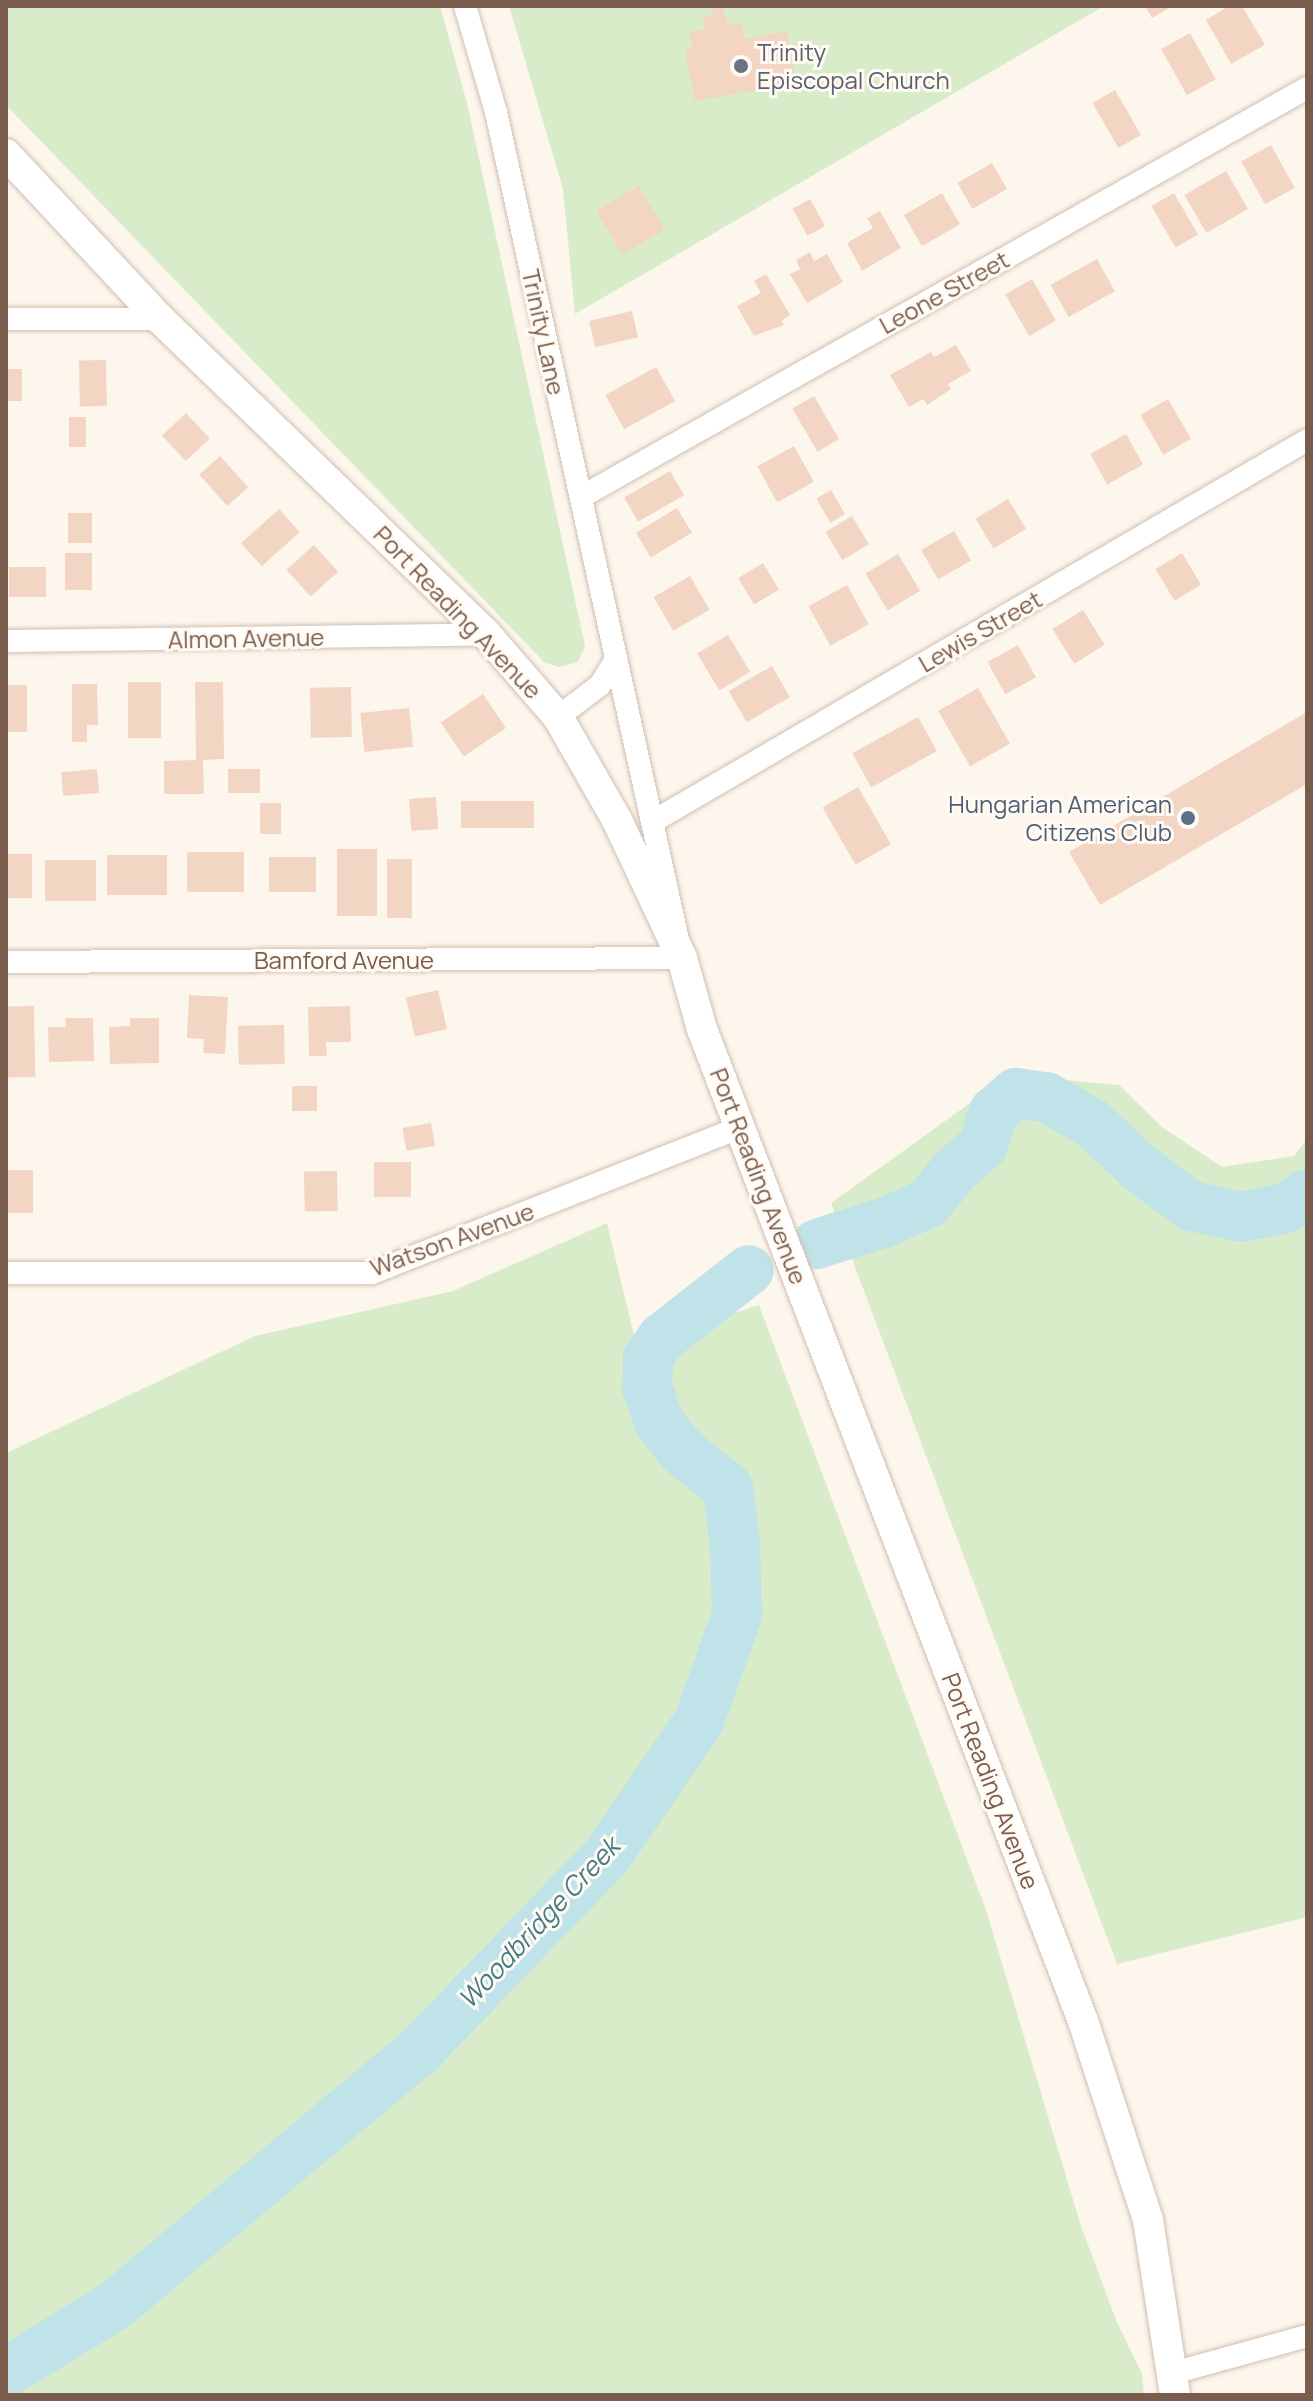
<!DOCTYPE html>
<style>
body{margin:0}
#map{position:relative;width:1313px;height:2401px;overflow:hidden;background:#fdf6ec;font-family:Manrope,sans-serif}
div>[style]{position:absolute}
.green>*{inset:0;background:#d8ecc9}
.river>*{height:50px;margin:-25px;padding:0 25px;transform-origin:25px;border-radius:25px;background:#bfe3e8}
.building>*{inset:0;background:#f3d5c3;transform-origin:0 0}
.roads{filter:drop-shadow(0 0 2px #d1beb0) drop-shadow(0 0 2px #d1beb0)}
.street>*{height:22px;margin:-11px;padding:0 11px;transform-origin:11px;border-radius:11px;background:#fff}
.secondary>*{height:30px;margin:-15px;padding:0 15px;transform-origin:15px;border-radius:15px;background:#fff}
.dots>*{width:22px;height:22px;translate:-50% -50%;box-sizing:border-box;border:4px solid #fffaf3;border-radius:50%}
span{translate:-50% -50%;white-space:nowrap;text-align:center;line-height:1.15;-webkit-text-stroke:6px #fffaf3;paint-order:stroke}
.worship-label{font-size:24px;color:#5b616d}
.left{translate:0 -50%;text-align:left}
.street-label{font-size:24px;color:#7a5c4d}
.service-label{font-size:24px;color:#4e5e75}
.right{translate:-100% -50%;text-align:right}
.water-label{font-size:26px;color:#437c86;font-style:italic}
.frame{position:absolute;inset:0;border:8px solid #7a5c4d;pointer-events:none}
</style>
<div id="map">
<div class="green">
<i style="clip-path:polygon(6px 6px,440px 6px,467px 103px,585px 646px,578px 662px,559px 667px,544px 662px,6px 105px)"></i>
<i style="clip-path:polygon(509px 6px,1104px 6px,575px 314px,563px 189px)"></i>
<i style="clip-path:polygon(1009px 1075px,1119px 1085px,1162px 1127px,1222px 1167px,1294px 1156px,1307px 1139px,1307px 1917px,1117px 1964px,831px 1203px)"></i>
<i style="clip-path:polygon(607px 1223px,636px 1344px,759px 1305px,986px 1910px,1081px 2226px,1116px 2320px,1142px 2374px,1144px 2395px,6px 2395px,6px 1453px,255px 1336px,453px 1291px)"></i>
</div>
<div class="river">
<i style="left:817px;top:1244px;width:72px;rotate:-17.7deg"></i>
<i style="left:886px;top:1222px;width:46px;rotate:-24.3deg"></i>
<i style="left:928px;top:1203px;width:40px;rotate:-51deg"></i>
<i style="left:953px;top:1172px;width:40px;rotate:-42deg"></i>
<i style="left:983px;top:1145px;width:35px;rotate:-72deg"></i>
<i style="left:994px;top:1112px;width:29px;rotate:-41deg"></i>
<i style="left:1016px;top:1093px;width:30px;rotate:8deg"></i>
<i style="left:1046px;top:1097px;width:54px;rotate:29.9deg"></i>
<i style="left:1093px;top:1124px;width:64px;rotate:43.1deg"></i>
<i style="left:1140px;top:1168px;width:64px;rotate:36.7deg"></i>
<i style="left:1191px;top:1206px;width:51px;rotate:12.4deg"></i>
<i style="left:1241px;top:1217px;width:46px;rotate:-11.3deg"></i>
<i style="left:1286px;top:1208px;width:25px;rotate:-34deg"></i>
<i style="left:6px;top:2372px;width:127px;rotate:-31.4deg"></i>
<i style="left:114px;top:2306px;width:398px;rotate:-39.9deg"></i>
<i style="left:419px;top:2051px;width:269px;rotate:-46.1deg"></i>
<i style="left:606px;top:1857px;width:165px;rotate:-55.6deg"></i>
<i style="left:699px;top:1721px;width:113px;rotate:-70.3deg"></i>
<i style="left:737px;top:1615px;width:69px;rotate:-91.7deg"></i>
<i style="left:735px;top:1546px;width:58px;rotate:-96.9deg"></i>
<i style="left:728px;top:1488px;width:58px;rotate:-141.3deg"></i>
<i style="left:683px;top:1452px;width:38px;rotate:-129deg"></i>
<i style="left:659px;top:1422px;width:36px;rotate:-109deg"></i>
<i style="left:647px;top:1388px;width:30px;rotate:-88deg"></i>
<i style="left:648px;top:1358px;width:24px;rotate:-55deg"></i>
<i style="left:662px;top:1338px;width:110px;rotate:-38deg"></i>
</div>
<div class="building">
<i style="clip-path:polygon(711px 6px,722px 6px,728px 25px,742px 23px,745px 39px,787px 31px,796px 83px,695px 101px,685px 49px,692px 48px,689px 32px,705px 29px,703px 18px,712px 16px)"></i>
<i style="clip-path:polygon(1145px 6px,1173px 6px,1152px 18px)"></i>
<i style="clip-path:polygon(1229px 6px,1242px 6px,1265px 45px,1231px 64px,1206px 20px)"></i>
<i style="left:1190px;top:33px;width:53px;height:33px;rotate:61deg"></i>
<i style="left:1115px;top:90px;width:52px;height:26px;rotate:60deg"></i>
<i style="left:1271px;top:145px;width:49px;height:34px;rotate:61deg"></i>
<i style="left:992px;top:163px;width:30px;height:40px;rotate:60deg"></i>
<i style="left:1226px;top:171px;width:44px;height:48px;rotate:60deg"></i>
<i style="left:639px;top:186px;width:51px;height:49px;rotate:60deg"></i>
<i style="left:942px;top:193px;width:36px;height:44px;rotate:60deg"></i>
<i style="left:1174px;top:193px;width:48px;height:26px;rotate:60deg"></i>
<i style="left:810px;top:199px;width:31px;height:20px;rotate:61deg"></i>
<i style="clip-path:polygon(880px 211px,901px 248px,862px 271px,847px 243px,873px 228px,867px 218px)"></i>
<i style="clip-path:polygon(810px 252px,814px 261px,827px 254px,843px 282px,807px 303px,790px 274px,800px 269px,796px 260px)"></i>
<i style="left:1097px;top:259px;width:37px;height:53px;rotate:61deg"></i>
<i style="clip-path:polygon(766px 274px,790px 315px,781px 321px,784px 325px,754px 336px,737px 306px,761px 293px,754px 281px)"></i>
<i style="left:1032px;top:279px;width:48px;height:31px;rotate:60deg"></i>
<i style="left:632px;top:311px;width:27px;height:44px;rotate:77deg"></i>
<i style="clip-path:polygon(956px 345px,971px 371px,948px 384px,951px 389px,927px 405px,923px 399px,909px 407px,890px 375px,931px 352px,934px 357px)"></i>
<i style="left:106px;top:360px;width:46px;height:27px;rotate:89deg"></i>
<i style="left:656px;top:367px;width:39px;height:58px;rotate:61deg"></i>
<i style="left:6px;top:369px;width:16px;height:32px"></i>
<i style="left:814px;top:396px;width:50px;height:25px;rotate:60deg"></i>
<i style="left:1168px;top:399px;width:46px;height:32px;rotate:60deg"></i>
<i style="left:186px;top:413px;width:35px;height:33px;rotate:47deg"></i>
<i style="left:69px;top:417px;width:17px;height:30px"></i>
<i style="left:1126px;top:434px;width:35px;height:41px;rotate:61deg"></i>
<i style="left:794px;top:446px;width:41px;height:42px;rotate:61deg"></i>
<i style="left:220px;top:456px;width:42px;height:28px;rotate:48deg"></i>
<i style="left:670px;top:471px;width:28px;height:53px;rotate:60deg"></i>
<i style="left:831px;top:490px;width:28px;height:17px;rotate:60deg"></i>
<i style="left:1008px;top:499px;width:35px;height:38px;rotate:59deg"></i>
<i style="left:677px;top:508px;width:29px;height:48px;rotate:59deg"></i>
<i style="left:279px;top:509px;width:31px;height:51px;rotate:48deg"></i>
<i style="left:68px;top:513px;width:24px;height:30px"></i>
<i style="left:852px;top:516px;width:33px;height:31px;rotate:59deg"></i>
<i style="left:954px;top:531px;width:34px;height:38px;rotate:60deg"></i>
<i style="left:314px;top:545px;width:36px;height:37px;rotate:48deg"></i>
<i style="left:65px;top:553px;width:27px;height:37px"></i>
<i style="left:1182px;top:553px;width:37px;height:31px;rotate:59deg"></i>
<i style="left:898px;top:554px;width:43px;height:38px;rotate:59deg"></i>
<i style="left:763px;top:563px;width:31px;height:29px;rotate:59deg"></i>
<i style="left:9px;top:567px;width:37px;height:30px"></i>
<i style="left:690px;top:576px;width:39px;height:42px;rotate:60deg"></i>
<i style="left:847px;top:585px;width:45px;height:44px;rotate:61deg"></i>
<i style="left:1083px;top:610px;width:41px;height:36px;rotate:58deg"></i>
<i style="left:728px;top:635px;width:43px;height:36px;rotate:59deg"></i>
<i style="left:1018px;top:645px;width:37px;height:35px;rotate:61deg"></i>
<i style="left:772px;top:666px;width:36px;height:50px;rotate:60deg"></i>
<i style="left:128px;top:682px;width:33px;height:56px"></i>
<i style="clip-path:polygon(195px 682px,223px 682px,224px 759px,203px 760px,204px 794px,164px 794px,164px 761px,196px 760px)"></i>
<i style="clip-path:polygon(72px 684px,97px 684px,98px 725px,87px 725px,87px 742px,72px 742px)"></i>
<i style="left:6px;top:685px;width:21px;height:47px"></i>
<i style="left:351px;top:687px;width:50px;height:41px;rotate:89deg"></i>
<i style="left:978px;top:688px;width:64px;height:46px;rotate:60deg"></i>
<i style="left:483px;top:694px;width:41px;height:51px;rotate:56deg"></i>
<i style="left:409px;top:708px;width:39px;height:49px;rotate:84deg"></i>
<i style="clip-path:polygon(1307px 712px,1307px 784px,1100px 905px,1069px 852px)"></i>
<i style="left:918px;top:717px;width:39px;height:75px;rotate:61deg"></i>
<i style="left:97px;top:769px;width:24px;height:36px;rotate:85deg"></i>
<i style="left:260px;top:769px;width:24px;height:32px;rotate:90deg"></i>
<i style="left:858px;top:787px;width:66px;height:41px;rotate:60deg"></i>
<i style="left:436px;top:797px;width:32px;height:27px;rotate:86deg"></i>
<i style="left:461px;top:801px;width:73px;height:27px"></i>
<i style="left:260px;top:803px;width:21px;height:31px"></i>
<i style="left:337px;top:849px;width:40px;height:67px"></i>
<i style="left:187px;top:852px;width:57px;height:40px"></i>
<i style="left:6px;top:854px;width:26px;height:44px"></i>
<i style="left:107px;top:855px;width:60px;height:40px"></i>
<i style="left:269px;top:857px;width:47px;height:35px"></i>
<i style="left:387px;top:859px;width:25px;height:59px"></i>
<i style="left:45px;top:860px;width:51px;height:41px"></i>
<i style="left:438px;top:990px;width:40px;height:33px;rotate:77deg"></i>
<i style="clip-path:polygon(189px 995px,228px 997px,225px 1054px,203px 1053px,204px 1039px,187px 1038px)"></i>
<i style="left:34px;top:1006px;width:71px;height:28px;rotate:89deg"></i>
<i style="clip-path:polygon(350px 1006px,351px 1042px,326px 1042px,327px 1056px,309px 1056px,308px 1007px)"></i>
<i style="clip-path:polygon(65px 1018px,93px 1018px,94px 1061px,49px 1062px,48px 1027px,66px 1027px)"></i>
<i style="clip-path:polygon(130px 1018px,159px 1018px,159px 1063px,110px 1064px,109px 1027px,130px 1026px)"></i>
<i style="left:284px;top:1025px;width:39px;height:46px;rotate:89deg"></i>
<i style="left:292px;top:1086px;width:25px;height:25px"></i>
<i style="left:431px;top:1123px;width:23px;height:29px;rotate:80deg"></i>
<i style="left:411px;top:1162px;width:35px;height:37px;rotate:90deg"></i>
<i style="left:6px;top:1170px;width:27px;height:43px"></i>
<i style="left:337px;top:1171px;width:40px;height:33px;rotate:89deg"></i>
</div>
<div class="roads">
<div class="street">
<i style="left:6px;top:319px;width:154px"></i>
<i style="left:581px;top:497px;width:833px;rotate:-29.4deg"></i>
<i style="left:6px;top:641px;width:480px;rotate:-0.8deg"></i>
<i style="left:558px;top:717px;width:53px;rotate:-37.3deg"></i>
<i style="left:600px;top:685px;width:31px;rotate:-58deg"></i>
<i style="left:652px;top:822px;width:758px;rotate:-30.25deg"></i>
<i style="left:6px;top:962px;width:676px;rotate:-0.34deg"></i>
<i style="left:682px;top:958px;width:866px;rotate:-102.4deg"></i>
<i style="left:496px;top:112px;width:110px;rotate:-106.3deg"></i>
<i style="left:6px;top:1273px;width:366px"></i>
<i style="left:372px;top:1273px;width:396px;rotate:-21.6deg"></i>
<i style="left:1173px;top:2373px;width:139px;rotate:-15.4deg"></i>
</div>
<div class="secondary">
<i style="left:6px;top:154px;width:226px;rotate:47deg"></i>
<i style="left:160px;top:319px;width:453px;rotate:44deg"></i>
<i style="left:486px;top:634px;width:110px;rotate:49.1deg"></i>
<i style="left:558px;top:717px;width:119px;rotate:60.2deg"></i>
<i style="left:617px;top:820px;width:153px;rotate:64.8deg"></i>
<i style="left:682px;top:958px;width:74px;rotate:74.3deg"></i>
<i style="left:702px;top:1029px;width:1063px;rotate:68.99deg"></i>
<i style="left:1083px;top:2021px;width:209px;rotate:71.9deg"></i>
<i style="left:1148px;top:2220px;width:177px;rotate:81.2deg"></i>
</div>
</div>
<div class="dots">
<i style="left:741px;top:66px;background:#6b7280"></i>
<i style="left:1188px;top:818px;background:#5c6f8a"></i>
</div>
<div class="worship-label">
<span class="left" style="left:757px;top:66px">Trinity<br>Episcopal Church</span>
</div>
<div class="street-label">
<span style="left:944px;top:292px;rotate:-29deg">Leone Street</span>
<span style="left:544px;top:332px;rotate:78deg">Trinity Lane</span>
<span style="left:458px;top:612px;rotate:46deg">Port Reading Avenue</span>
<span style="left:980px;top:631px;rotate:-30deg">Lewis Street</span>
<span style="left:246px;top:638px;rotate:-1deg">Almon Avenue</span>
<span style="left:344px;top:960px">Bamford Avenue</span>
<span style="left:759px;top:1176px;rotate:69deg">Port Reading Avenue</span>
<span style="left:452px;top:1239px;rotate:-20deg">Watson Avenue</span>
<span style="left:991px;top:1781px;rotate:69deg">Port Reading Avenue</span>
</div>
<div class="service-label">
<span class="right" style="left:1172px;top:818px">Hungarian American<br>Citizens Club</span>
</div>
<div class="water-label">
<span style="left:539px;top:1923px;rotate:-47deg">Woodbridge Creek</span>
</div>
<div class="frame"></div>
</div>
